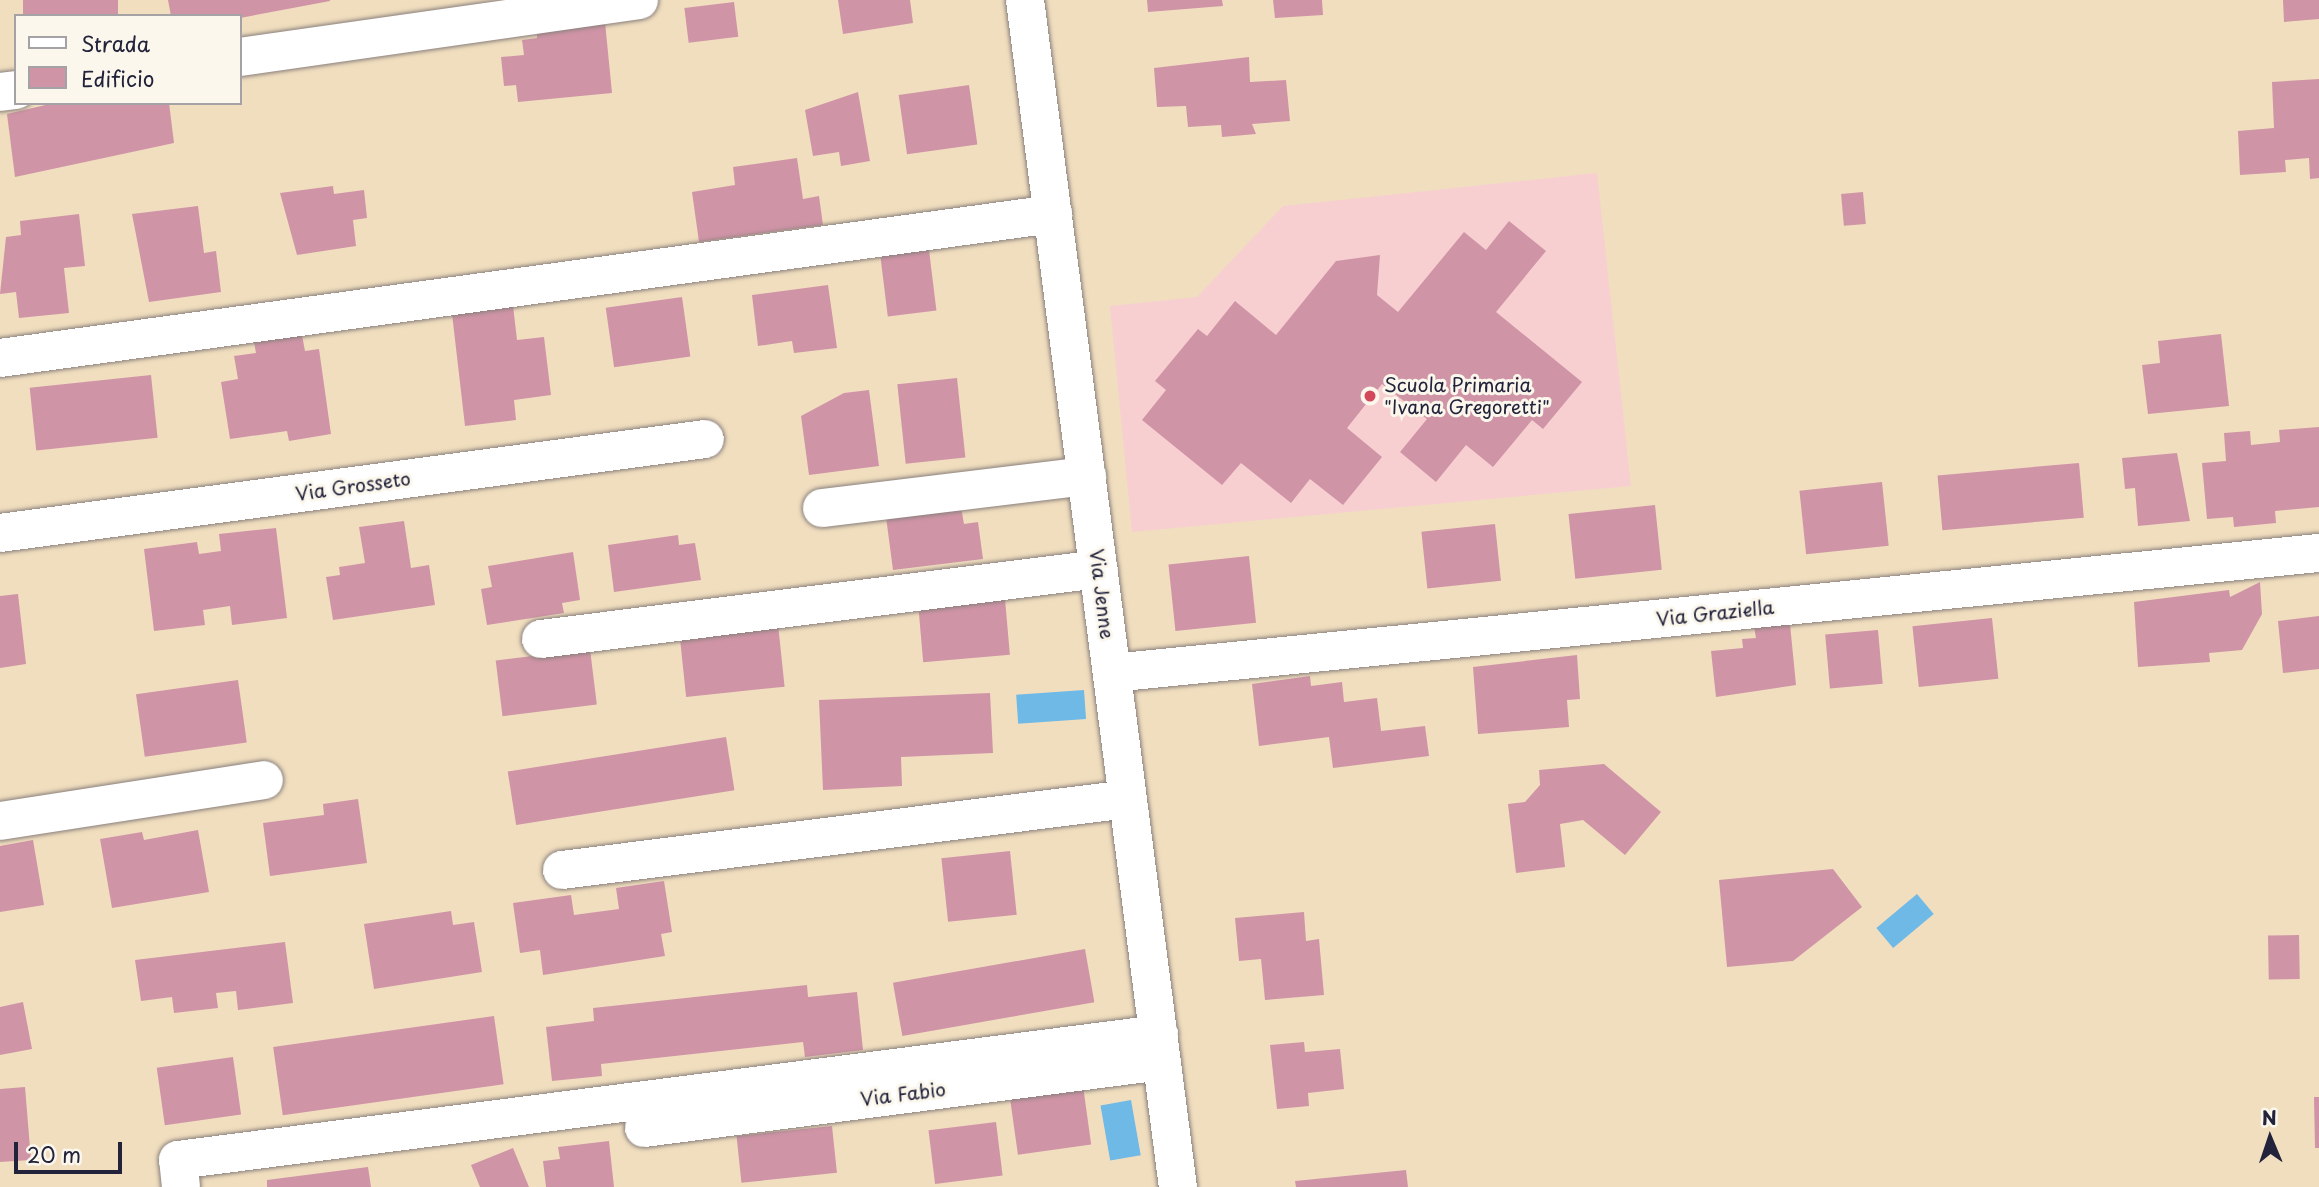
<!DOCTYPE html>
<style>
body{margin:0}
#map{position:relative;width:2319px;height:1187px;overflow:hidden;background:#f1debf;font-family:"Playpen Sans",sans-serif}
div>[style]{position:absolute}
.built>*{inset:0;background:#f7cfd1}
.water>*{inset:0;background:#6fb9e7;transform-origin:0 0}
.building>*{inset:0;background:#d094a7;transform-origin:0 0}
.roads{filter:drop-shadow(0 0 2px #8a807d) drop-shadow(0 0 2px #8a807d)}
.minor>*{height:38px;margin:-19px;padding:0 19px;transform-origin:19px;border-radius:19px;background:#fff}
.dots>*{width:19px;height:19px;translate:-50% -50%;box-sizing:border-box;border:4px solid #fbf7ec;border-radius:50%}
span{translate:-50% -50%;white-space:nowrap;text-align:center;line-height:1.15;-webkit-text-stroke:6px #fbf7ec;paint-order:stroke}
.poi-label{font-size:19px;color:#22223b}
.left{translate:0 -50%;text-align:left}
.street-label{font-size:19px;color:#22223b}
.legend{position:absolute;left:14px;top:14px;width:228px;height:91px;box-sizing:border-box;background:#fbf7ec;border:2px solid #a4a2a5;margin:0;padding:9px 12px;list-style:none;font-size:21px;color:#22223b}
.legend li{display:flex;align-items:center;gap:14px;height:35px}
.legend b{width:35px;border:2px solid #a4a2a5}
.north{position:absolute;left:2235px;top:1103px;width:70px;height:70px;-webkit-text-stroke:5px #fbf7ec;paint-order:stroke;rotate:358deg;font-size:19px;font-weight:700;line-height:28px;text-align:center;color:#22223b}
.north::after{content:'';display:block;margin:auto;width:24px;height:32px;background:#22223b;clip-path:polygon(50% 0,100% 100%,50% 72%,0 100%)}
.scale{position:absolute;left:14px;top:1142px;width:108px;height:32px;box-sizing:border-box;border:4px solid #22223b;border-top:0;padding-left:9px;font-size:21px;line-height:24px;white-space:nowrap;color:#22223b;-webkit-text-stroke:5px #fbf7ec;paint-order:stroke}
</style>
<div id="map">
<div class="built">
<i style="clip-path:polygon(1597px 173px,1631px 486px,1132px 532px,1110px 306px,1197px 297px,1283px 206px)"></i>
</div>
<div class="water">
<i style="left:1084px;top:690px;width:29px;height:68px;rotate:86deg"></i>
<i style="left:1917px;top:894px;width:26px;height:53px;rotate:50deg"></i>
<i style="left:1131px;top:1100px;width:56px;height:31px;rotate:80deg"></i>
</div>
<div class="building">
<i style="left:23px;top:0;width:95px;height:16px"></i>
<i style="clip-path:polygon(168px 0,330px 0,330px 1px,240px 18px,171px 16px)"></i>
<i style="clip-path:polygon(838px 0,910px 0,913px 23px,843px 34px)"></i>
<i style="clip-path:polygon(1147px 0,1222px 0,1223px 6px,1148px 12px)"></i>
<i style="clip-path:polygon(1273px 0,1322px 0,1323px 15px,1275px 18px)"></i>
<i style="clip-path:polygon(2283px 0,2319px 0,2319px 19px,2284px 22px)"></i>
<i style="left:734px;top:2px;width:35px;height:50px;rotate:83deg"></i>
<i style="clip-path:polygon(605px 22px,612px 93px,518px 102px,516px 85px,504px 86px,501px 57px,524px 55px,522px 40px,537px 38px,537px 29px)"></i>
<i style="clip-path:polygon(1249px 57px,1250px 82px,1286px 80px,1290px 121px,1252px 124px,1256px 134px,1222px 137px,1221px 125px,1188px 127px,1186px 106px,1157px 107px,1154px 68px)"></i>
<i style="clip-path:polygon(2319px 79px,2319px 178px,2310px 179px,2309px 158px,2285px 160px,2286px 172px,2240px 175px,2238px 131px,2274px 128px,2272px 82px)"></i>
<i style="left:969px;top:85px;width:60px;height:71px;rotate:82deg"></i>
<i style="clip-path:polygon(858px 92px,870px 161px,841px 166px,839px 152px,813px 156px,805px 110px)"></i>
<i style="clip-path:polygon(54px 103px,169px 103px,174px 143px,15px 177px,7px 114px)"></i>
<i style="clip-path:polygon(797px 158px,803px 199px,819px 196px,823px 225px,699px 242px,692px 192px,735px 185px,733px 167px)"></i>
<i style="clip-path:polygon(333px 186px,334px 194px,364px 190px,367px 218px,353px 220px,356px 246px,297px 255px,280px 193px)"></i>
<i style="left:1863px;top:192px;width:32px;height:22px;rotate:85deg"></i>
<i style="clip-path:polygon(198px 206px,204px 253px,216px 251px,221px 292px,149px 302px,132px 214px)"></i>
<i style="clip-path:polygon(79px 214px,85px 266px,64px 268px,69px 313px,19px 318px,16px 292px,0 294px,6px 237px,21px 235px,20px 221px)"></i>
<i style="clip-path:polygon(1509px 221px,1546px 251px,1496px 312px,1582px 382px,1543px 429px,1532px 420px,1493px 467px,1466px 445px,1436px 482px,1400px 452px,1427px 419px,1382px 384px,1347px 428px,1382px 457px,1343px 505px,1310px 479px,1291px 503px,1241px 463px,1222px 485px,1142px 420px,1166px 390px,1155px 381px,1198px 329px,1207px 336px,1235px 301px,1276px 335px,1336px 261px,1380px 255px,1377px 295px,1398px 312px,1464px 232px,1486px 250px)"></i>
<i style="left:929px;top:250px;width:61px;height:49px;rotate:83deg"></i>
<i style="clip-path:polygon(828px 285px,837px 348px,794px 353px,792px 341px,758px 346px,752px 295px)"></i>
<i style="clip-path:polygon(512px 297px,517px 340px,544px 337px,551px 395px,514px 400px,516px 420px,465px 426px,451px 305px)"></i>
<i style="left:682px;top:297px;width:60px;height:77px;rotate:82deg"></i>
<i style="clip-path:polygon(2221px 334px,2229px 406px,2148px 414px,2142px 365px,2160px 363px,2158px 341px)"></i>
<i style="clip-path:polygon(302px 335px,305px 351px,319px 349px,331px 434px,289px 441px,287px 431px,230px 439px,221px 382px,238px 379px,234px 356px,256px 353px,254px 342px)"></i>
<i style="left:151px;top:375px;width:63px;height:122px;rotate:84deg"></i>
<i style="left:957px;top:378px;width:80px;height:60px;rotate:84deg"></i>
<i style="clip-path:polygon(869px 390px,879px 466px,809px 475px,801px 416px,844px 393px)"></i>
<i style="clip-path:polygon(2319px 427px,2319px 507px,2275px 511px,2276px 523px,2234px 527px,2233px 517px,2207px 519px,2202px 463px,2226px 461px,2224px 433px,2250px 431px,2251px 445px,2280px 442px,2279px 430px)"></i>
<i style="clip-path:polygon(2177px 453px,2190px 521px,2138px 526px,2135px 488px,2125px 489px,2122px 458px)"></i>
<i style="left:2079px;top:463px;width:55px;height:142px;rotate:85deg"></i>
<i style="left:1882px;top:482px;width:64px;height:83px;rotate:84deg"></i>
<i style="left:1655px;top:505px;width:65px;height:87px;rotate:84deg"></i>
<i style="clip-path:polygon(961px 507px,964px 524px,978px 522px,983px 559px,893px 570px,886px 517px)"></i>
<i style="clip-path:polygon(404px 521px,411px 568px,429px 565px,435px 605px,333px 620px,326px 577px,340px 575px,339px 567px,365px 563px,359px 527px)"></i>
<i style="left:1495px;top:524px;width:57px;height:74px;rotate:84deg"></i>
<i style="clip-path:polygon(276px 528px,287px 618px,232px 625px,230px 606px,203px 610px,205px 625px,154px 631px,144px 549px,197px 542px,199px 554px,221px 551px,219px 534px)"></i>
<i style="clip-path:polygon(678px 535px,679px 545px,695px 543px,701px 580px,614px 592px,608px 545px)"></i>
<i style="clip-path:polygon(573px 552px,580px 600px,562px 603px,564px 613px,487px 625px,481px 589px,492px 587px,488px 566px)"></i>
<i style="left:1249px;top:556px;width:67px;height:81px;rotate:84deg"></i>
<i style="clip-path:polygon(2260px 582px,2262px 614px,2242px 650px,2209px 653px,2210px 662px,2138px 667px,2134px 602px,2229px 590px,2230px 597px)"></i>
<i style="clip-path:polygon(18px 594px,26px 664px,0 668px,0 596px)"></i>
<i style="left:1005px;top:599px;width:56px;height:87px;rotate:85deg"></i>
<i style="clip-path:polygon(2319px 616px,2319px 669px,2283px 673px,2278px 621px)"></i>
<i style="left:1992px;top:618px;width:61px;height:80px;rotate:84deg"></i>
<i style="left:778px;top:624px;width:63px;height:99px;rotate:84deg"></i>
<i style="clip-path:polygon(1790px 624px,1796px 685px,1716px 697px,1711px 651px,1743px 648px,1742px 639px,1756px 638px,1754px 627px)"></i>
<i style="left:1878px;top:630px;width:54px;height:53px;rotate:85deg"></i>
<i style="left:590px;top:649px;width:56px;height:95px;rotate:83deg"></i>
<i style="clip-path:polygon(1577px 655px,1580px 699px,1567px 700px,1569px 727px,1478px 734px,1473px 667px)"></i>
<i style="clip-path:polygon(1310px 676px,1311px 686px,1342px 682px,1344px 702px,1377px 698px,1381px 731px,1425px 726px,1429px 756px,1333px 768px,1329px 737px,1259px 746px,1252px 684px)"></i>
<i style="left:238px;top:680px;width:63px;height:103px;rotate:82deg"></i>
<i style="clip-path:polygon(990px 693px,993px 753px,901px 757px,902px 786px,823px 790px,819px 700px)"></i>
<i style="left:726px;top:737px;width:54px;height:221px;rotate:81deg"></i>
<i style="clip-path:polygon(1604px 764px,1661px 812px,1625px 855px,1583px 820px,1560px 824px,1565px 867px,1516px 873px,1508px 804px,1525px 802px,1540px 785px,1539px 770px)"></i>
<i style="clip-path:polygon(358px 799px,367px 863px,270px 876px,263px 823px,324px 815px,323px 804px)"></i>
<i style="clip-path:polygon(198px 830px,209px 892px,112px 908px,100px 839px,142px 832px,144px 840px)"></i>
<i style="clip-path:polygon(33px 840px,44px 905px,0 912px,0 846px)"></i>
<i style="left:1010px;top:851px;width:64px;height:69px;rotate:84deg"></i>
<i style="clip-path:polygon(1833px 869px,1862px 907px,1793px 961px,1727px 967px,1719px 880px)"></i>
<i style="clip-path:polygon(664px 881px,672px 932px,661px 934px,665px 956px,543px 975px,540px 950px,520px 953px,513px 903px,571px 895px,574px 915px,619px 909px,616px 888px)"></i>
<i style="clip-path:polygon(451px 911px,453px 925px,474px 922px,482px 972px,374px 989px,364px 924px)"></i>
<i style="clip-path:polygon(1304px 912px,1306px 941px,1319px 939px,1324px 995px,1265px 1000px,1261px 959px,1239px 961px,1235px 918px)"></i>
<i style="left:2299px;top:935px;width:44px;height:31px;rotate:89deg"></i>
<i style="clip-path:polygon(285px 942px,293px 1003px,238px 1010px,236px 991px,216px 993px,218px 1008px,174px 1013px,172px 997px,141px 1001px,135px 960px)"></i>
<i style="left:1085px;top:949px;width:54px;height:195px;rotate:80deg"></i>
<i style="clip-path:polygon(807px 985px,808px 997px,857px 992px,863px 1050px,805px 1057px,803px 1042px,601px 1064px,602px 1076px,552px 1081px,546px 1027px,594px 1021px,593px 1008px)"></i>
<i style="clip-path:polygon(23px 1002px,32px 1049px,0 1055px,0 1007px)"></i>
<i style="left:494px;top:1016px;width:69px;height:223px;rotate:82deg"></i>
<i style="clip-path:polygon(1304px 1042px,1305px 1052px,1340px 1049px,1344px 1089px,1308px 1093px,1309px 1106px,1277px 1109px,1270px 1045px)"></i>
<i style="left:233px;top:1057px;width:58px;height:77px;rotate:82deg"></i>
<i style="left:1083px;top:1086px;width:59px;height:74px;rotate:82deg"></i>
<i style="clip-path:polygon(25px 1087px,31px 1160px,0 1162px,0 1089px)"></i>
<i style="clip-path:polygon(2314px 1097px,2319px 1097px,2319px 1148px,2315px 1148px)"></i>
<i style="left:996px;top:1122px;width:54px;height:68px;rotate:83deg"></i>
<i style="left:832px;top:1126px;width:47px;height:96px;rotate:84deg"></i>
<i style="clip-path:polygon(609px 1141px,614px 1187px,546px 1187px,543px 1161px,560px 1159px,558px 1147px)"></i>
<i style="clip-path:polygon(513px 1148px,529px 1187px,480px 1187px,471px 1165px)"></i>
<i style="clip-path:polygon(368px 1167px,371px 1187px,267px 1187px,267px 1180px)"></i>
<i style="clip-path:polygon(1406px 1170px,1408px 1187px,1296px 1187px,1295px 1181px)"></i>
</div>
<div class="roads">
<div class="minor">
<i style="left:1025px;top:0;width:1197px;rotate:82.66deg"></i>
<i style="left:240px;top:57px;width:403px;rotate:-8.1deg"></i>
<i style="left:0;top:92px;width:16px;rotate:-7deg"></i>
<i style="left:0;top:358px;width:1063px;rotate:-7.79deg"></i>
<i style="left:822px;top:508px;width:267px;rotate:-6.9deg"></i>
<i style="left:0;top:533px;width:711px;rotate:-7.59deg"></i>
<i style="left:541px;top:639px;width:562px;rotate:-7.15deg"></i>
<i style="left:1112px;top:673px;width:1213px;rotate:-5.68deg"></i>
<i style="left:0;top:821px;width:267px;rotate:-8.8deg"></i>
<i style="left:562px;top:870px;width:570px;rotate:-7.15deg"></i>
<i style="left:644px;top:1128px;width:522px;rotate:-7.37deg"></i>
<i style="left:181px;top:1187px;width:27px;rotate:-96deg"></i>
<i style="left:178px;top:1160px;width:989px;rotate:-7.32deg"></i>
</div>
</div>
<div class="dots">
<i style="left:1370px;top:396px;background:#d1495b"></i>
</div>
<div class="poi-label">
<span class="left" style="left:1384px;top:396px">Scuola Primaria<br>"Ivana Gregoretti"</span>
</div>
<div class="street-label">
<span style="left:353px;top:486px;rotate:-8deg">Via Grosseto</span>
<span style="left:1102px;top:594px;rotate:83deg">Via Jenne</span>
<span style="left:1715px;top:613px;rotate:-6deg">Via Graziella</span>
<span style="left:903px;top:1094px;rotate:-7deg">Via Fabio</span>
</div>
<ul class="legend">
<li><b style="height:9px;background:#fff"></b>Strada</li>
<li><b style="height:19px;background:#d094a7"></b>Edificio</li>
</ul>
<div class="north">N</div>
<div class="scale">20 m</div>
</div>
